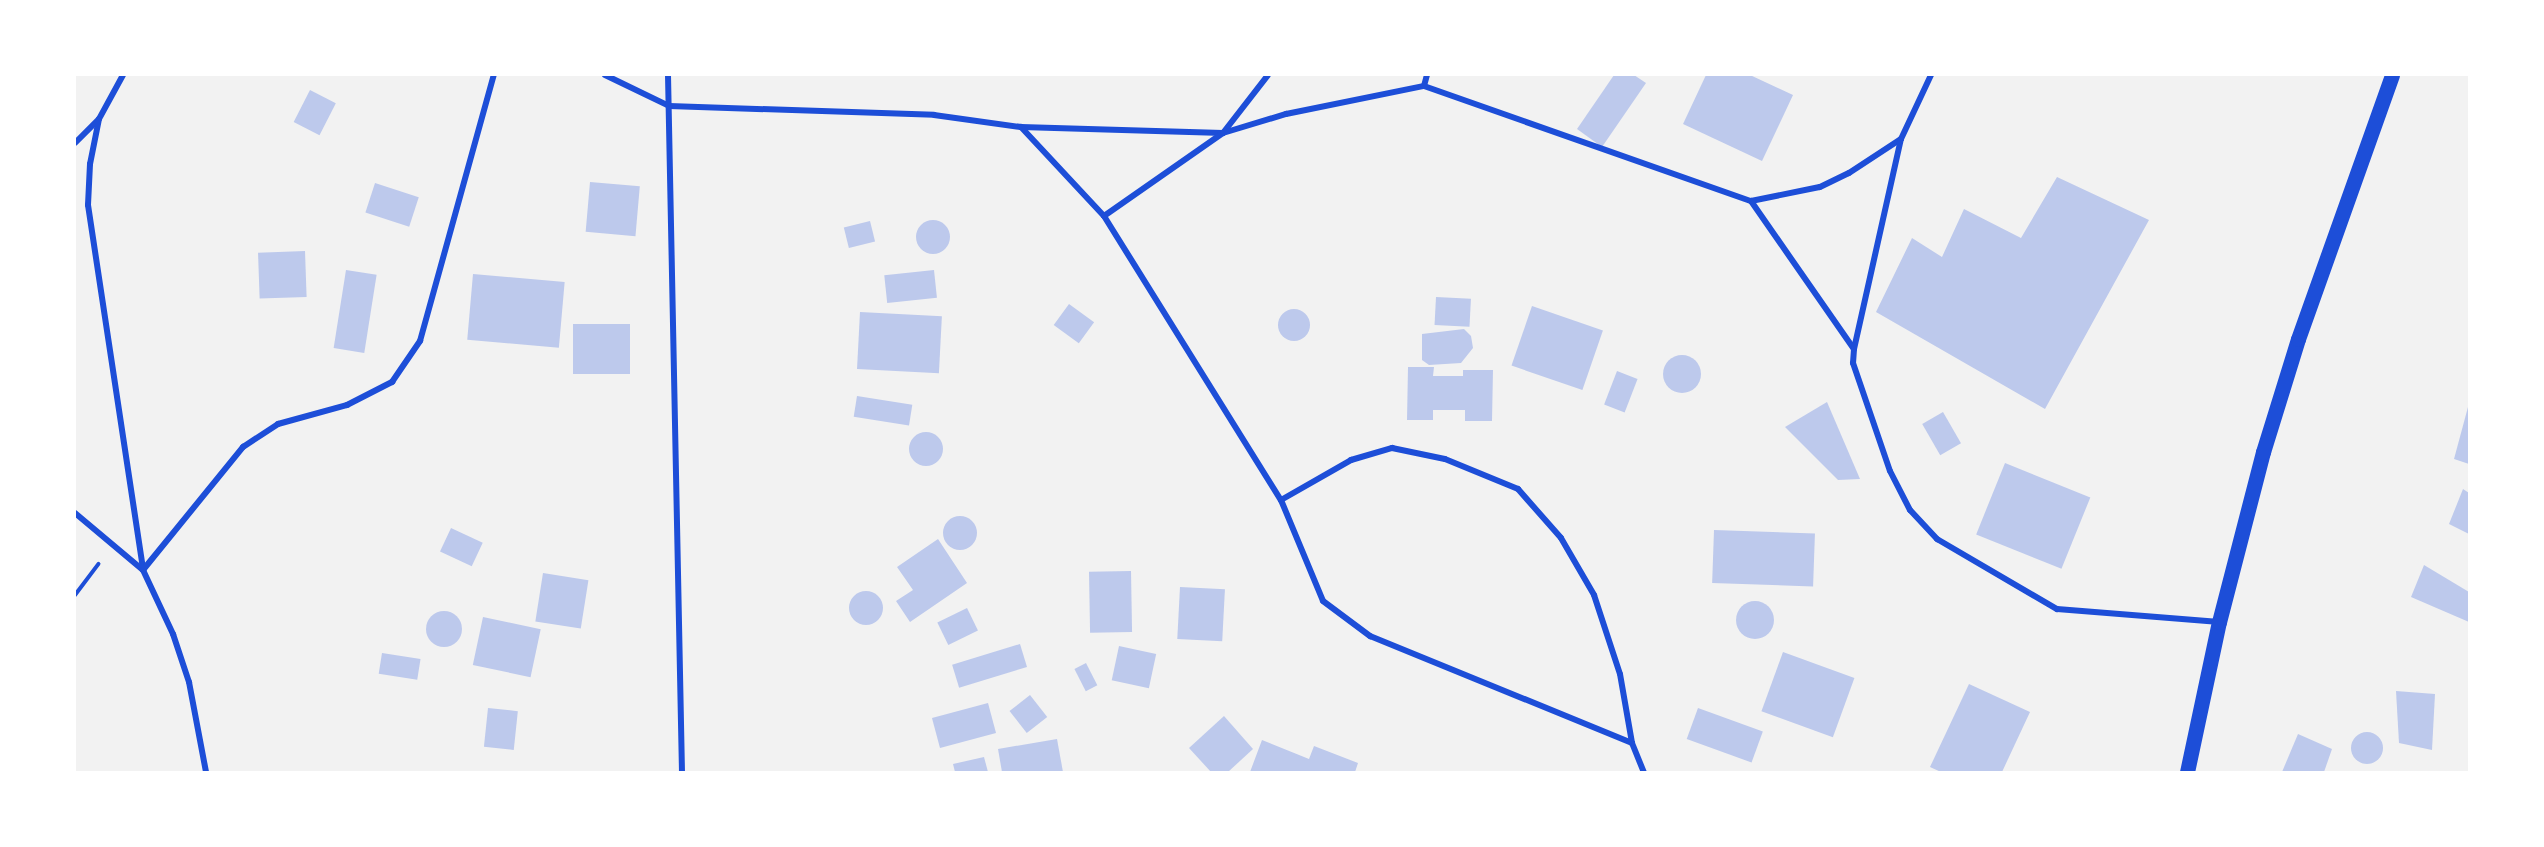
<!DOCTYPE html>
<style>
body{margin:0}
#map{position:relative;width:2544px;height:847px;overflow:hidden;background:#f2f2f2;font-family:Literata,serif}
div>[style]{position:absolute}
.building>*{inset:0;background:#bdc9ec;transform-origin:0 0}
.round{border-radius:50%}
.path>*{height:4px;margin:-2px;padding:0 2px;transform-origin:2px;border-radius:2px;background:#1d4ed8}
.minor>*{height:6px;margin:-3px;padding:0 3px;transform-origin:3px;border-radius:3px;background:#1d4ed8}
.primary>*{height:15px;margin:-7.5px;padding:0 7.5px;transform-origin:7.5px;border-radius:7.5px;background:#1d4ed8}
span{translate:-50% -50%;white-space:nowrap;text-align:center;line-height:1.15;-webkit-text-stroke:6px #fff;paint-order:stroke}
.frame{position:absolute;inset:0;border:76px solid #fff;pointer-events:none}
</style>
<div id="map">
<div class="building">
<i style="clip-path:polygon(1614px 75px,1634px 75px,1646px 83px,1602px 147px,1577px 129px)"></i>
<i style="clip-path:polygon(1706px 75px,1750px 75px,1793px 95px,1762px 161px,1683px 124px)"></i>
<i style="left:310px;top:90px;width:29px;height:36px;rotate:27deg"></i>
<i style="clip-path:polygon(2057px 177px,2149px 220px,2045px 409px,1876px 312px,1912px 238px,1942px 257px,1964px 209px,2021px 238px)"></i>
<i style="left:590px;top:182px;width:50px;height:50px;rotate:5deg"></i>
<i style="left:375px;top:183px;width:46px;height:31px;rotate:18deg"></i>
<i class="round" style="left:916px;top:220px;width:34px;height:34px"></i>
<i style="left:870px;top:221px;width:21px;height:27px;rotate:76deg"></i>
<i style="left:305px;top:251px;width:46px;height:47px;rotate:88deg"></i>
<i style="left:346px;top:270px;width:31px;height:79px;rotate:9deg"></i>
<i style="left:934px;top:270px;width:28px;height:50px;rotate:84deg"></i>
<i style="left:473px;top:274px;width:92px;height:66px;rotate:5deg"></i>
<i style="left:1436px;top:297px;width:35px;height:28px;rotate:3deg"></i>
<i style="left:1069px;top:304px;width:31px;height:26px;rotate:36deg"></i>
<i style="left:1532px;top:306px;width:75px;height:63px;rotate:19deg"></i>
<i class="round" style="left:1278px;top:309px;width:32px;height:32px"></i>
<i style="left:860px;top:312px;width:82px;height:57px;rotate:3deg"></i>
<i style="left:630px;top:324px;width:50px;height:57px;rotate:90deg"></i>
<i style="clip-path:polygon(1464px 329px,1471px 336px,1473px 348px,1461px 363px,1429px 365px,1422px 360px,1422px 334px)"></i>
<i class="round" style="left:1663px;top:355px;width:38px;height:38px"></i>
<i style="clip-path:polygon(1408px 367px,1434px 367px,1433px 376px,1463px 376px,1463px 370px,1493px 370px,1492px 421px,1465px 421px,1465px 410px,1433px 410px,1433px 420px,1407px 420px)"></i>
<i style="left:1617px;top:371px;width:22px;height:36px;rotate:21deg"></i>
<i style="left:857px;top:396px;width:56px;height:21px;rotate:9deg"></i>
<i style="clip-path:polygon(1827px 402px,1860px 479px,1838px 480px,1785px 427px)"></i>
<i style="clip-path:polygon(2468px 407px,2469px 407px,2469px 464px,2454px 459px)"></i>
<i style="left:1943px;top:412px;width:36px;height:24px;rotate:60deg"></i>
<i class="round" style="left:909px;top:432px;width:34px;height:34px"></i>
<i style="left:2005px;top:463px;width:92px;height:77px;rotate:22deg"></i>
<i style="clip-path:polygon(2463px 489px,2469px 493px,2469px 534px,2449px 524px)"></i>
<i class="round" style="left:943px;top:516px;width:34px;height:34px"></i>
<i style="left:451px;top:528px;width:35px;height:26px;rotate:25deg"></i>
<i style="left:1714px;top:530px;width:101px;height:53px;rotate:2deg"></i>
<i style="clip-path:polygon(938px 539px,967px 583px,910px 622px,896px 601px,913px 590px,897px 567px)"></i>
<i style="clip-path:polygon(2424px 565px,2469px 592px,2469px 622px,2411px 597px)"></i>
<i style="left:1131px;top:571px;width:61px;height:42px;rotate:89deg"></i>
<i style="left:543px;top:573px;width:46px;height:49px;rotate:9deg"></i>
<i style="left:1180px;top:587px;width:45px;height:52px;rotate:3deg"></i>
<i class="round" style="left:849px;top:591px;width:34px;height:34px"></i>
<i class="round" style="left:1736px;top:601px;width:38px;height:38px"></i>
<i style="left:967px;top:608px;width:25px;height:33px;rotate:64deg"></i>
<i class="round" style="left:426px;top:611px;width:36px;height:36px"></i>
<i style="left:483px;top:617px;width:59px;height:49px;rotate:12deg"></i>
<i style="left:1020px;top:644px;width:24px;height:71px;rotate:73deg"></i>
<i style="left:1119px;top:646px;width:38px;height:35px;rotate:12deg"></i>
<i style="left:1783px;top:652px;width:76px;height:63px;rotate:20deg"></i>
<i style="left:382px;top:653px;width:39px;height:21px;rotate:9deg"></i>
<i style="left:1086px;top:663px;width:25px;height:13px;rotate:63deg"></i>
<i style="clip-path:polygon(1969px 684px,2030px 712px,2002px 772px,1941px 772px,1930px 767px)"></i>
<i style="clip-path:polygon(2396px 691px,2435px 694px,2432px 750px,2399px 743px)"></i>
<i style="left:1030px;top:695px;width:28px;height:26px;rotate:52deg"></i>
<i style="left:988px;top:703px;width:31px;height:58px;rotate:75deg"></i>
<i style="left:488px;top:708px;width:30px;height:39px;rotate:6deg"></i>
<i style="left:1698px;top:708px;width:69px;height:33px;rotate:20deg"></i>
<i style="clip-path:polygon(1224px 716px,1253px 749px,1228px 772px,1211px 772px,1189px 748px)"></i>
<i class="round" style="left:2351px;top:732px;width:32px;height:32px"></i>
<i style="clip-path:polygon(2298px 734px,2332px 749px,2324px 772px,2282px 772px)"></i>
<i style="clip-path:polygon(1057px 739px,1063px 772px,1002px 772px,998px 749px)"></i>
<i style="clip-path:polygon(1262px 740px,1309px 759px,1314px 746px,1358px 763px,1355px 772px,1250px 772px)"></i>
<i style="clip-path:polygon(984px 757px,988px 772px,955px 772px,953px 764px)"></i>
</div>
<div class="path">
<i style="left:75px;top:595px;width:39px;rotate:-53deg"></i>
</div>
<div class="minor">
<i style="left:123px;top:75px;width:50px;rotate:118.6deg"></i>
<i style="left:99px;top:119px;width:46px;rotate:101.3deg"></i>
<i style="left:90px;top:164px;width:41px;rotate:92.8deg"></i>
<i style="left:88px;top:205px;width:369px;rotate:81.4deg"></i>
<i style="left:605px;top:75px;width:71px;rotate:25.8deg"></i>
<i style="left:669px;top:106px;width:265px;rotate:1.9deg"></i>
<i style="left:934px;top:115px;width:88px;rotate:7.9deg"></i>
<i style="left:1021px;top:127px;width:202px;rotate:1.7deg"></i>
<i style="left:1223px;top:133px;width:73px;rotate:-52.2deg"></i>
<i style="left:668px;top:75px;width:697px;rotate:88.85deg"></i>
<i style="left:1424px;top:86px;width:11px;rotate:-75deg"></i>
<i style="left:1021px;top:127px;width:122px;rotate:47deg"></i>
<i style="left:1104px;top:216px;width:335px;rotate:58.1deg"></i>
<i style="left:1281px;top:500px;width:109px;rotate:67.4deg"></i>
<i style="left:1323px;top:601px;width:59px;rotate:36.7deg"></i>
<i style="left:1370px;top:636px;width:283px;rotate:22.2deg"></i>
<i style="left:1632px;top:743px;width:31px;rotate:68deg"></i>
<i style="left:75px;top:143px;width:33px;rotate:-45deg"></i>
<i style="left:1751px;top:201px;width:180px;rotate:55.2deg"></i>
<i style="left:1854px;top:349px;width:14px;rotate:94deg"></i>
<i style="left:1853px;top:363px;width:114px;rotate:71.1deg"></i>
<i style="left:1890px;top:471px;width:44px;rotate:62.9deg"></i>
<i style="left:1910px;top:510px;width:40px;rotate:47deg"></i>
<i style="left:1937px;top:539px;width:139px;rotate:30.3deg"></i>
<i style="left:2057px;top:609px;width:163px;rotate:4.6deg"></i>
<i style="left:1104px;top:216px;width:145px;rotate:-34.9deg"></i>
<i style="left:1223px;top:133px;width:66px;rotate:-16.8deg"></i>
<i style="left:1286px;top:114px;width:141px;rotate:-11.5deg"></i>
<i style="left:1424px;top:86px;width:347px;rotate:19.4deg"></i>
<i style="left:1751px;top:201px;width:70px;rotate:-11.5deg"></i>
<i style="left:1820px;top:187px;width:32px;rotate:-26deg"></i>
<i style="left:1849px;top:173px;width:62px;rotate:-33.2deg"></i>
<i style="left:1901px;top:139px;width:71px;rotate:-64.9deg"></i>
<i style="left:1854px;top:349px;width:215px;rotate:-77.4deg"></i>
<i style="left:1281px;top:500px;width:81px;rotate:-29.7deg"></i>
<i style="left:1351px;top:460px;width:43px;rotate:-16.3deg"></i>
<i style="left:1392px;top:448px;width:54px;rotate:11.7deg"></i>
<i style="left:1445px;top:459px;width:79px;rotate:22.3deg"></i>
<i style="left:1518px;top:489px;width:65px;rotate:48.7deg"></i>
<i style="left:1561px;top:538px;width:66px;rotate:59.9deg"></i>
<i style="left:1594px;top:595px;width:83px;rotate:71.8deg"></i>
<i style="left:1620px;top:674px;width:70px;rotate:80.1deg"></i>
<i style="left:75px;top:513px;width:89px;rotate:40deg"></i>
<i style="left:143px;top:570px;width:71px;rotate:64.9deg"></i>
<i style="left:173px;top:634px;width:51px;rotate:71.6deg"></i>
<i style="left:189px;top:682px;width:92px;rotate:79.3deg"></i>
<i style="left:143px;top:570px;width:159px;rotate:-50.9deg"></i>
<i style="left:243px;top:447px;width:42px;rotate:-33.3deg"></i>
<i style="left:278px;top:424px;width:72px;rotate:-15.4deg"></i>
<i style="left:347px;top:405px;width:51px;rotate:-27.1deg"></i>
<i style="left:392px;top:382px;width:50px;rotate:-55.7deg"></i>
<i style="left:420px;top:341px;width:276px;rotate:-74.5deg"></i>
</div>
<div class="primary">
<i style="left:2187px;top:772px;width:153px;rotate:-78deg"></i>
<i style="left:2219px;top:622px;width:176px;rotate:-75.5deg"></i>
<i style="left:2263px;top:452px;width:118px;rotate:-72.8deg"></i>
<i style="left:2298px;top:339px;width:280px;rotate:-70.4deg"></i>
</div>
<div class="frame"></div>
</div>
